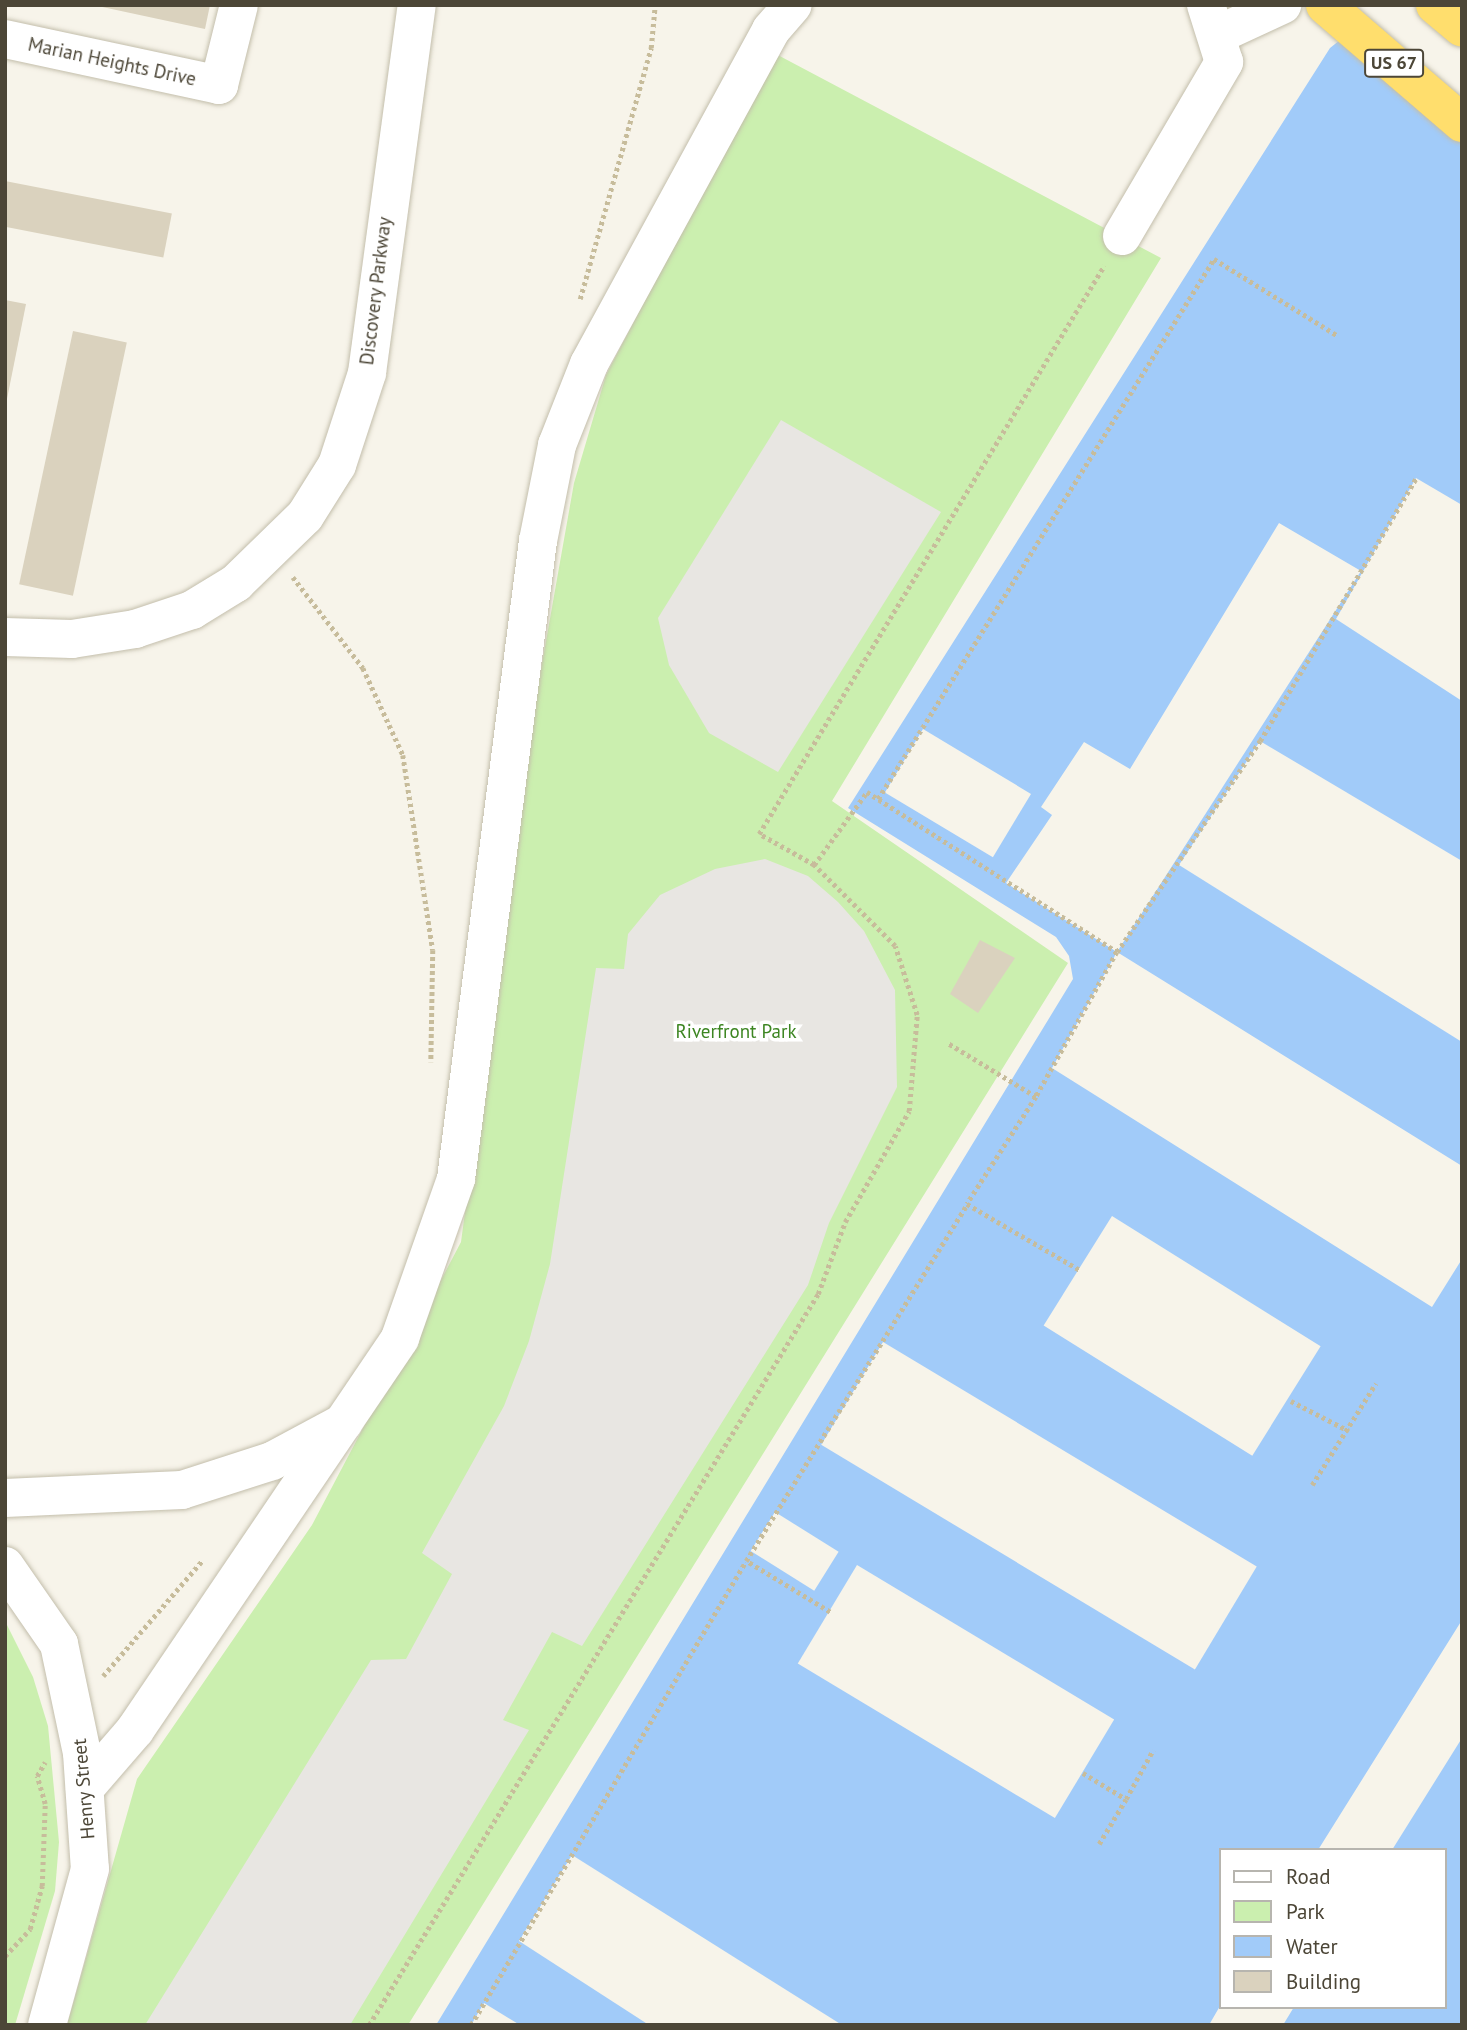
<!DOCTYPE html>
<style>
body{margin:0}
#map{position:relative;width:1467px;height:2030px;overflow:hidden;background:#f7f4ea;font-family:"PT Sans",sans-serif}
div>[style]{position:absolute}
.green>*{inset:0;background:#cbefaf}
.parking>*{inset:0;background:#e8e6e2}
.water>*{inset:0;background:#a1cbf9}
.pier>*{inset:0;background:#f7f4ea;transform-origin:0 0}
.building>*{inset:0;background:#dad2be;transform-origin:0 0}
.path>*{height:4.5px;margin-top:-2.25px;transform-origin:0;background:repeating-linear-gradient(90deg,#c7bc9b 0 3.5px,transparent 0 7px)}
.roads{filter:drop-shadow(0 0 2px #c3beab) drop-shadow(0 0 2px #c3beab)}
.minor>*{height:38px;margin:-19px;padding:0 19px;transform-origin:19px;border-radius:19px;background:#fff}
.highway>*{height:38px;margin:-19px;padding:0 19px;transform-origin:19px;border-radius:19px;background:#ffde6d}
span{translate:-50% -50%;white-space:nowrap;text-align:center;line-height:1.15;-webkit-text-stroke:7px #fff;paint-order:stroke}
.shield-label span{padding:2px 5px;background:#fff;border:2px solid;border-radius:5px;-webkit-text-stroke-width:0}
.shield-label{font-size:18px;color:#4c4637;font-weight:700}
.street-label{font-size:19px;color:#4c4637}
.park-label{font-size:19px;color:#3d8622}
.frame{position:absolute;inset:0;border:7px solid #4c4637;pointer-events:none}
.legend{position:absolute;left:1219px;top:1848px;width:228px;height:161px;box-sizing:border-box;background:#fff;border:2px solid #b7b5af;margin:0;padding:9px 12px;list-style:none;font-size:21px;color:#4c4637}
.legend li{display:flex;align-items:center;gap:14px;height:35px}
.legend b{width:35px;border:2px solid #b7b5af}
</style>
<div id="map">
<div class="green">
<i style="clip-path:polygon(774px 53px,1161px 258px,832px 801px,1068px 963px,408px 2025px,67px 2025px,137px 1779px,312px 1525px,461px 1242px,529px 737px,574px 483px,606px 375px)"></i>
<i style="clip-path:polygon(5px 1621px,33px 1677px,48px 1726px,59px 1842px,55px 1891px,15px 2025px,5px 2025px)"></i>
</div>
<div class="parking">
<i style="clip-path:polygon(781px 420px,941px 512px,778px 772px,709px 733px,669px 665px,658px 618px)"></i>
<i style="clip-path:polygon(765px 859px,808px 876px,838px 902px,864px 931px,895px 990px,897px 1087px,829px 1223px,808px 1285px,582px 1646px,552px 1632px,503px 1720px,529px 1730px,350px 2025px,145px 2025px,371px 1660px,406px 1659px,452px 1574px,422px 1553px,504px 1406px,529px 1341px,550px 1264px,596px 968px,624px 969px,628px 934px,660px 895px,715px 869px)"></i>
</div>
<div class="water">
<i style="clip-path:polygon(1384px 5px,1462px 5px,1462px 1620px,1318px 1850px,1220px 1850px,1220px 2006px,1209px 2025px,436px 2025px,1073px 979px,1069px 956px,1056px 937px,848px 808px,1330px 48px)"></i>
<i style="clip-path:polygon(1462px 1738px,1462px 2025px,1283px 2025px,1294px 2007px,1444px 2007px,1444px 1850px,1392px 1850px)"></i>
</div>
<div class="pier">
<i style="clip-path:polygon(1378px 5px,1462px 5px,1462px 126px,1357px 22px)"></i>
<i style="clip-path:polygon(1416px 478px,1462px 505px,1462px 701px,1336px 619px)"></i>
<i style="clip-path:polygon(1279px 523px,1361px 571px,1117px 952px,1462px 1166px,1462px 1259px,1432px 1307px,1052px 1068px,1117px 952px,1006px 883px,1052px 815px,1041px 807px,1084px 742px,1130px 769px)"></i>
<i style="left:923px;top:729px;width:126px;height:74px;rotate:31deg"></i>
<i style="clip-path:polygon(1260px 741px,1462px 861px,1462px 1042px,1179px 865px)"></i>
<i style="left:1112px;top:1216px;width:246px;height:129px;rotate:32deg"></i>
<i style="left:883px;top:1342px;width:436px;height:120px;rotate:31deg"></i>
<i style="left:775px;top:1512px;width:75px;height:46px;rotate:32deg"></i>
<i style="left:857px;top:1565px;width:300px;height:115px;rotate:31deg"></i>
<i style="clip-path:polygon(572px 1855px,842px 2025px,649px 2025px,519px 1941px)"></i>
<i style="clip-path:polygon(484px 2003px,520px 2025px,471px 2025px)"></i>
</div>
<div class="building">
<i style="clip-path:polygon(93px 5px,210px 5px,205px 29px)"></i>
<i style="left:5px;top:181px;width:170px;height:45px;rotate:11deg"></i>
<i style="clip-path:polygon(5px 300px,26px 304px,6px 404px,5px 404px)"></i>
<i style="left:73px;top:331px;width:55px;height:259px;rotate:12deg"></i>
<i style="clip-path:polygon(980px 940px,1015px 958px,978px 1013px,950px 994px)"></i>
</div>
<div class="path">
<i style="left:580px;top:299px;width:261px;rotate:-74.2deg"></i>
<i style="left:651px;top:48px;width:43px;rotate:-84.7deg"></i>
<i style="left:293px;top:577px;width:115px;rotate:52.4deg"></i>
<i style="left:363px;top:668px;width:96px;rotate:65.3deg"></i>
<i style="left:403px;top:755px;width:197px;rotate:81.3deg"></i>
<i style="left:433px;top:950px;width:112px;rotate:91deg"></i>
<i style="left:878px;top:799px;width:636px;rotate:-58.11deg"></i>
<i style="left:1214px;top:259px;width:146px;rotate:31.8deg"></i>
<i style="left:814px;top:865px;width:90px;rotate:-54deg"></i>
<i style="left:867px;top:792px;width:297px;rotate:32.6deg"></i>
<i style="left:1117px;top:952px;width:166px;rotate:119.2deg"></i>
<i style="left:1036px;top:1097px;width:104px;rotate:-148.8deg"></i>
<i style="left:1117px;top:952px;width:255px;rotate:-55.9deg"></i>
<i style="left:1260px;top:741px;width:306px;rotate:-59.3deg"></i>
<i style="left:1036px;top:1097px;width:127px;rotate:122.8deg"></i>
<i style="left:967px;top:1204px;width:131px;rotate:30.3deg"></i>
<i style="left:1291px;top:1401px;width:65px;rotate:27.3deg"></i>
<i style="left:1312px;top:1485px;width:120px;rotate:-57.9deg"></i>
<i style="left:830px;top:1612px;width:98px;rotate:-148.7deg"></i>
<i style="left:746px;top:1561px;width:420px;rotate:-58.2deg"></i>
<i style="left:103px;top:1676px;width:152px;rotate:-49.3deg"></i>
<i style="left:1083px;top:1773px;width:50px;rotate:31.2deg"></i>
<i style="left:1126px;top:1799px;width:56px;rotate:-61.1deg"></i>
<i style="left:1099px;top:1844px;width:52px;rotate:-59deg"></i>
<i style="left:5px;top:1956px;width:37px;rotate:-47deg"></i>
<i style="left:30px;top:1929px;width:45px;rotate:-74.4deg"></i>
<i style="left:42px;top:1886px;width:82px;rotate:-87.9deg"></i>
<i style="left:45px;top:1804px;width:29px;rotate:-106deg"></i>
<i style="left:37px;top:1776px;width:16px;rotate:-60deg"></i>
<i style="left:369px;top:2025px;width:858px;rotate:-58.44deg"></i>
<i style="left:818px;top:1294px;width:77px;rotate:-69.4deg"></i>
<i style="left:845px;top:1222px;width:128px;rotate:-60deg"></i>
<i style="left:909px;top:1111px;width:96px;rotate:-85.2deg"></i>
<i style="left:917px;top:1015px;width:72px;rotate:-107.7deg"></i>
<i style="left:895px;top:946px;width:115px;rotate:-135deg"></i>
<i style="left:814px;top:865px;width:63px;rotate:-150.6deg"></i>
<i style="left:759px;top:834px;width:665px;rotate:-58.73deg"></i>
<i style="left:471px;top:2025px;width:539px;rotate:-59.35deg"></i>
</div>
<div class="roads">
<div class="minor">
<i style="left:1217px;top:35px;width:72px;rotate:-24.8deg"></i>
<i style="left:5px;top:39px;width:219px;rotate:12.1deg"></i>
<i style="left:219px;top:85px;width:82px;rotate:-76deg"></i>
<i style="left:1122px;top:236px;width:202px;rotate:-59.6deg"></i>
<i style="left:1224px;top:62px;width:60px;rotate:-107.5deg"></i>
<i style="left:5px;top:637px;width:67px;rotate:1.7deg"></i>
<i style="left:72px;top:639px;width:64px;rotate:-9deg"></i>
<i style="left:135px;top:629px;width:60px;rotate:-18.4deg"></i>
<i style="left:192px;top:610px;width:52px;rotate:-31.5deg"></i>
<i style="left:236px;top:583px;width:96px;rotate:-44.2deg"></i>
<i style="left:305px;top:516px;width:60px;rotate:-57.9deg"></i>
<i style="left:337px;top:465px;width:97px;rotate:-71.9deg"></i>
<i style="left:367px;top:373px;width:371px;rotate:-82.3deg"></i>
<i style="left:5px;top:1498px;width:177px;rotate:-2.6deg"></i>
<i style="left:182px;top:1490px;width:95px;rotate:-17.9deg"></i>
<i style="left:272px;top:1461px;width:81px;rotate:-28.2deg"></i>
<i style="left:5px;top:1566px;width:95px;rotate:55.3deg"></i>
<i style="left:59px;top:1644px;width:111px;rotate:78.1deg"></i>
<i style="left:82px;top:1753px;width:116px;rotate:86.1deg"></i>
<i style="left:90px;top:1869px;width:162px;rotate:105.4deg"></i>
<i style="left:85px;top:1788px;width:77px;rotate:-49.2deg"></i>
<i style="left:135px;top:1730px;width:473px;rotate:-55.9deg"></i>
<i style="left:400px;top:1338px;width:169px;rotate:-70.6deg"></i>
<i style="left:456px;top:1179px;width:643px;rotate:-82.68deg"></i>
<i style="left:538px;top:541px;width:98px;rotate:-78.8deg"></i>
<i style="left:557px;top:445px;width:87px;rotate:-68.4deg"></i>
<i style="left:589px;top:364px;width:380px;rotate:-61.4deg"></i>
<i style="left:771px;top:30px;width:33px;rotate:-49deg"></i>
</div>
<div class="highway">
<i style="left:1325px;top:5px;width:181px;rotate:40.7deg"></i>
<i style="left:1435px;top:5px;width:35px;rotate:40deg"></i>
</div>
</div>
<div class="shield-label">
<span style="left:1394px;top:63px">US 67</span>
</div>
<div class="street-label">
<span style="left:112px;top:62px;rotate:12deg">Marian Heights Drive</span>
<span style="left:376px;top:291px;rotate:-83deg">Discovery Parkway</span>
<span style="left:84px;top:1789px;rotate:-95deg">Henry Street</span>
</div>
<div class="park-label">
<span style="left:736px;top:1032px">Riverfront Park</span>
</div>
<div class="frame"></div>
<ul class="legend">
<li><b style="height:9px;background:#fff"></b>Road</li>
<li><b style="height:19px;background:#cbefaf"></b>Park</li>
<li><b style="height:19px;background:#a1cbf9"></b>Water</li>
<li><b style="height:19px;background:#dad2be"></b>Building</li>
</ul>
</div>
